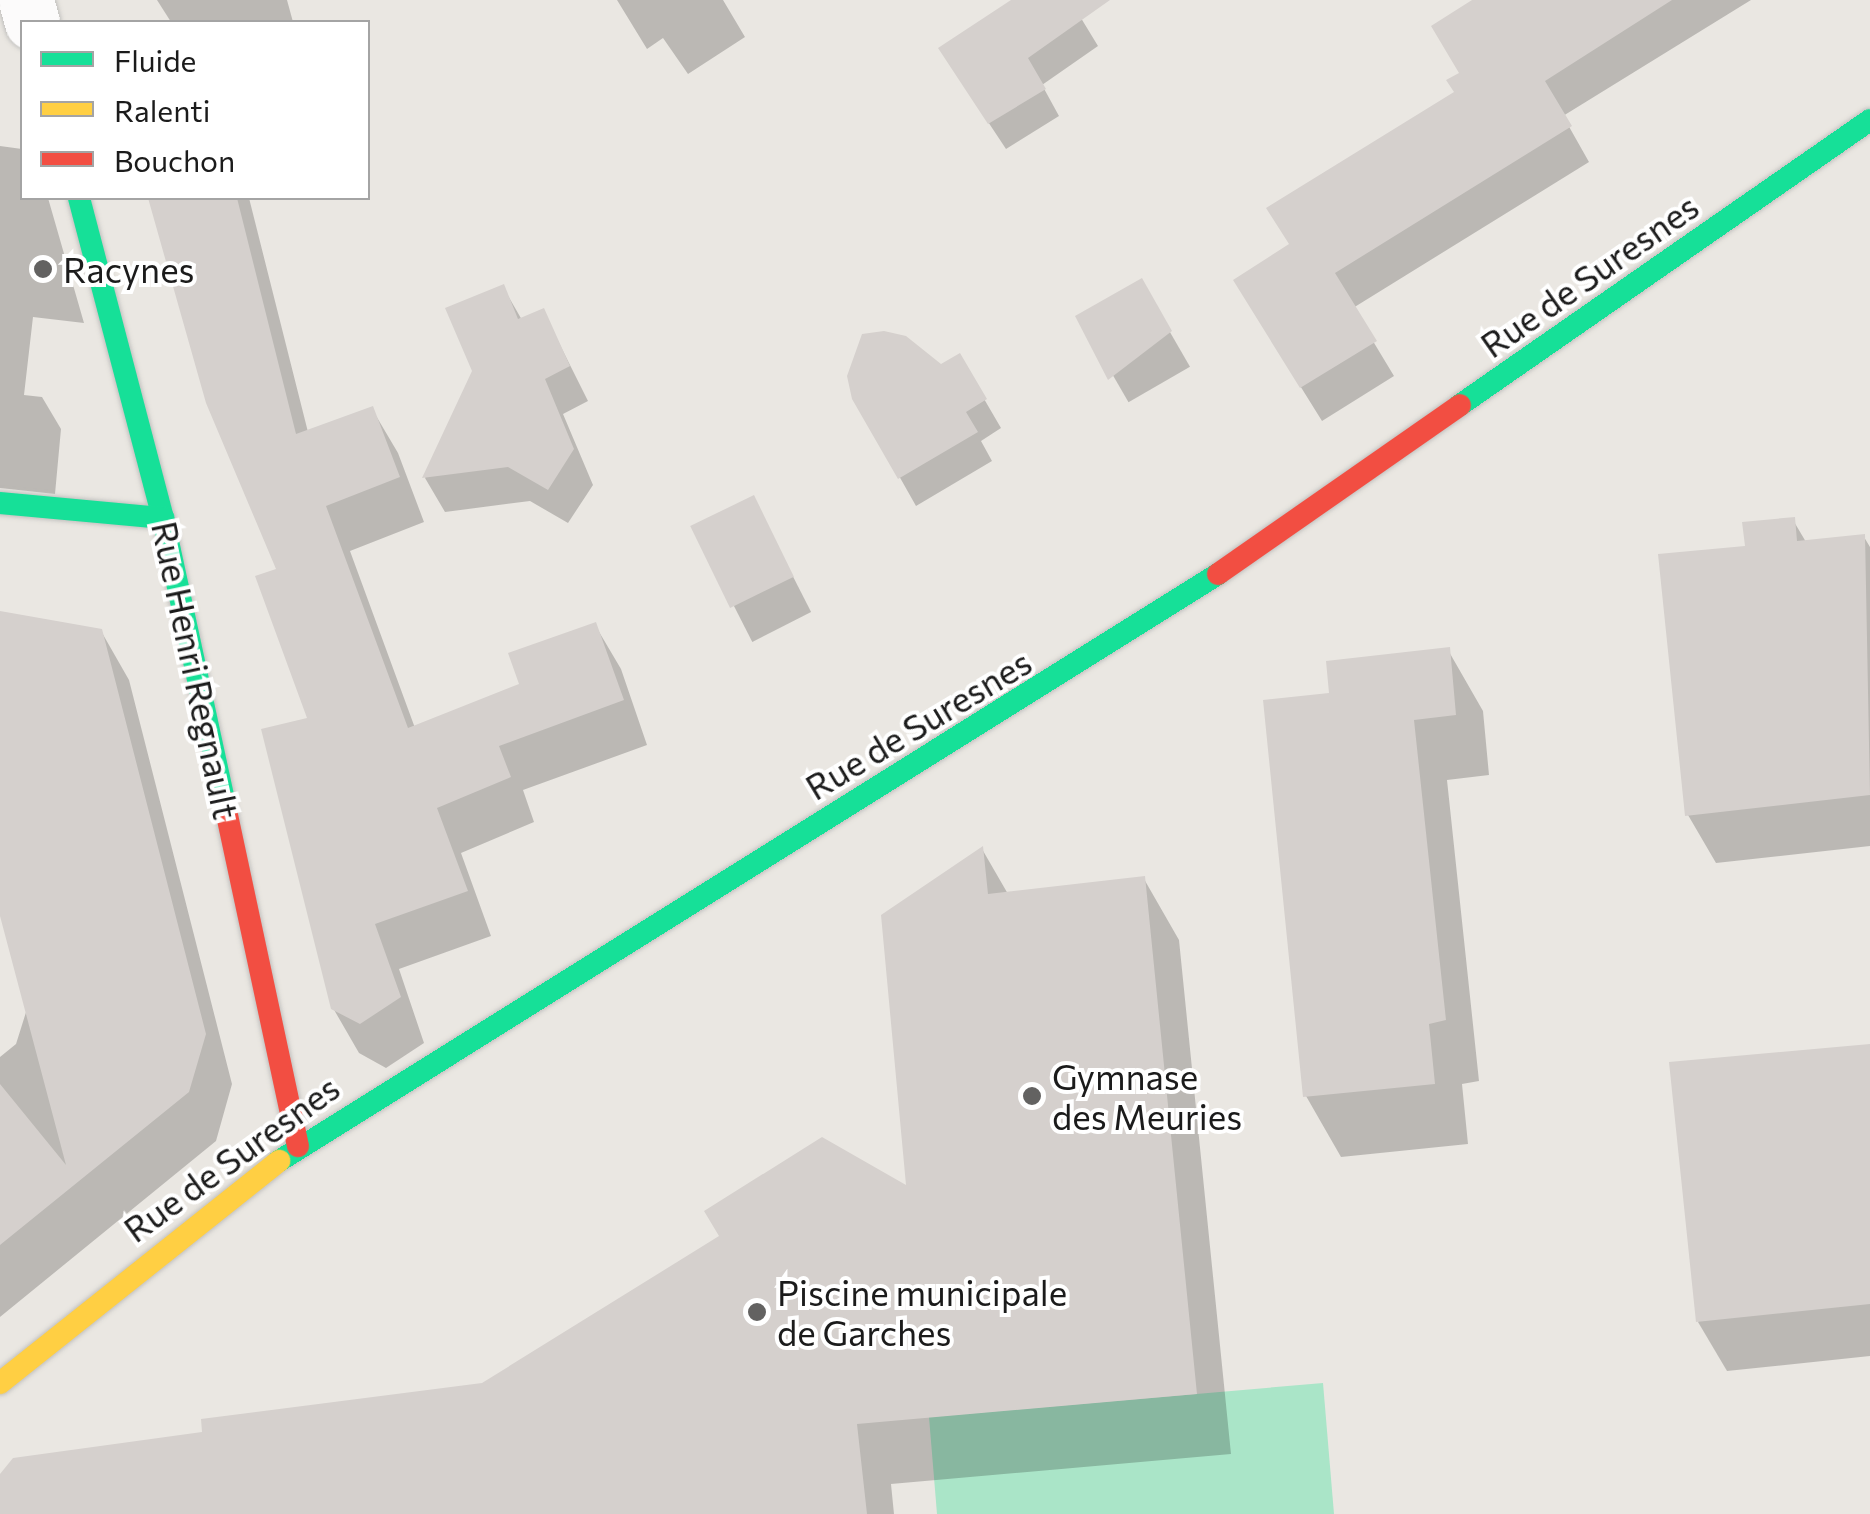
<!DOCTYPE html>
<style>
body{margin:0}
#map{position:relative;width:1870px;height:1514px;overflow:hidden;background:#eae7e2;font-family:Commissioner,sans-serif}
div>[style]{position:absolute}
.pitch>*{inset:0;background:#aae5c8}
.shadow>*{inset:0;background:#0003;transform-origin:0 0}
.building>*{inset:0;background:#d5d0cd;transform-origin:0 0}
.roads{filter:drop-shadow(0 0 2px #c2c1bf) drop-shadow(0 0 2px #c2c1bf)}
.street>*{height:55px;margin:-27.5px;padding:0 27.5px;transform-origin:27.5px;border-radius:27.5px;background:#fcfbfb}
.fast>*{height:22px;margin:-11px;padding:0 11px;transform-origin:11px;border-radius:11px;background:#16e098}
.slow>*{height:22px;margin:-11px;padding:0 11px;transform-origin:11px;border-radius:11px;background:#ffcf43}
.jam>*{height:22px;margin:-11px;padding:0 11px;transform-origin:11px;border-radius:11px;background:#f24e42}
.dots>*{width:28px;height:28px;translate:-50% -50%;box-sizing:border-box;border:5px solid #fff;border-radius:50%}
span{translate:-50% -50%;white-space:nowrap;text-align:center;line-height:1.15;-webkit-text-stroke:8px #fff;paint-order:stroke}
.poi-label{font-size:35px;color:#1b1b1b}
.left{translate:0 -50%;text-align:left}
.street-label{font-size:35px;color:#1b1b1b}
.legend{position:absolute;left:20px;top:20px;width:350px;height:180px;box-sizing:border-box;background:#fff;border:2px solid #a4a4a4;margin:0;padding:12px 18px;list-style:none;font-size:30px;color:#1b1b1b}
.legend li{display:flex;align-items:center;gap:20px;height:50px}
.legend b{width:50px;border:2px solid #a4a4a4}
</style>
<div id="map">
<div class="pitch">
<i style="clip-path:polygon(1323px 1383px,1334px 1514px,937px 1514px,929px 1417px)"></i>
</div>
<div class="shadow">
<i style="clip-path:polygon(157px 0,287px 0,293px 22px,171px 22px)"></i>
<i style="clip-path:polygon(617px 0,723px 0,745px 37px,688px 74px,663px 38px,647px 49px)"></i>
<i style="clip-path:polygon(1015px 0,1070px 0,1098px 46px,1042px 85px,1059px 116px,1006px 149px,957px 75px)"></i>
<i style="clip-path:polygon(1477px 0,1751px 0,1563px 116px,1589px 162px,1353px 308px,1394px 376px,1322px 421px,1256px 315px,1291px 246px,1457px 94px)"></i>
<i style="clip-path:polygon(0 146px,22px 149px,22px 198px,48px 198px,84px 323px,33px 317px,24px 395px,42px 397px,61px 429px,55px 494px,0 488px)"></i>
<i style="clip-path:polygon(151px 198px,249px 198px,308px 432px,372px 409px,398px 453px,424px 522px,350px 551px,415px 728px,522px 685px,595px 625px,621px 669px,647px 745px,523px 790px,534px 822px,461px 853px,491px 936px,399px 969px,424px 1043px,386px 1068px,359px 1053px,333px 1008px,310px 720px,280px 571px,209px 407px)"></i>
<i style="left:1141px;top:282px;width:98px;height:71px;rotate:60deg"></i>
<i style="clip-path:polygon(503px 287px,522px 320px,543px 311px,588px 401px,563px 414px,593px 485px,568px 523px,530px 501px,445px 512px,425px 478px,475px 371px)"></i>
<i style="clip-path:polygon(864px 337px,941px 368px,959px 356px,1001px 428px,981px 441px,992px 461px,916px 506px,855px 398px,850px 371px)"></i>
<i style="left:753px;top:498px;width:128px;height:66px;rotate:63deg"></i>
<i style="clip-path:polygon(1793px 520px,1806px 542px,1864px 537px,1870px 547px,1870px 846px,1716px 863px,1688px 815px)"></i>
<i style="clip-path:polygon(0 613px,101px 631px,129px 680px,232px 1084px,216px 1141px,0 1317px,0 1057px,16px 1044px,27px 1009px,0 907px)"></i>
<i style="clip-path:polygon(1448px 650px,1483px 711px,1489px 775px,1447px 780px,1479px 1081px,1462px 1084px,1468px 1144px,1341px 1157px,1306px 1096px,1332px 695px)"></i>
<i style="clip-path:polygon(982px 849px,1008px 894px,1144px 879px,1179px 940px,1231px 1454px,891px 1484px,894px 1514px,0 1514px,0 1477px,483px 1386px,909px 1189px)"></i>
<i style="clip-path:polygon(1870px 1047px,1870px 1356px,1727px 1371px,1698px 1322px)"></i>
</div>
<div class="building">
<i style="clip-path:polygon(1011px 0,1110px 0,1028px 58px,1046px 89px,988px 124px,938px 48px)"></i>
<i style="clip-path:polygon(1472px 0,1672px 0,1545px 81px,1572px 126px,1335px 273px,1377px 341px,1300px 388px,1233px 280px,1289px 244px,1266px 208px,1454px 92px,1446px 80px,1459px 73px,1431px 26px)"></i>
<i style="clip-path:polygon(148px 198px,237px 198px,296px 434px,373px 406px,400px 477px,326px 506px,408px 728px,519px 684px,508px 653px,596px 622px,624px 700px,499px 746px,511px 777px,437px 808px,468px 891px,375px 924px,401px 997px,360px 1024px,331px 1009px,261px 729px,307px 718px,255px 576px,276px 569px,206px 403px)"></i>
<i style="clip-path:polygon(1142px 278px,1172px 331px,1108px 380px,1075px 316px)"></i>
<i style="clip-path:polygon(504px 284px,518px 319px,544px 308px,570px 366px,545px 379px,574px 449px,548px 490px,508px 467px,422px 478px,472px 371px,445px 308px)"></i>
<i style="clip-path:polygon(884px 331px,906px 336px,941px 364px,960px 353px,987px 399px,966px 412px,978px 432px,898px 479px,852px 399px,847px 376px,862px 334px)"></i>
<i style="left:754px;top:495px;width:91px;height:71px;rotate:64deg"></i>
<i style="clip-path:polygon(1795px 517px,1797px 541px,1865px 534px,1870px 795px,1685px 816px,1658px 554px,1745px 546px,1742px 522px)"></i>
<i style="clip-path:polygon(0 611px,102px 629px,206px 1034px,189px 1092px,0 1245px,0 1084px,66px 1165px,0 916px)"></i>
<i style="clip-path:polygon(1450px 647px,1456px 715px,1414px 720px,1446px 1020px,1429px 1024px,1435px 1084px,1303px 1097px,1263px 700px,1329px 693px,1326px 661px)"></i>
<i style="clip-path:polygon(983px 846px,988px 894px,1145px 876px,1197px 1394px,857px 1424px,867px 1514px,0 1514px,0 1474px,13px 1458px,202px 1432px,201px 1419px,482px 1383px,719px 1236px,704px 1211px,822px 1137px,906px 1185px,881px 915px)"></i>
<i style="clip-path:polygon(1870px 1044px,1870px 1304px,1696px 1322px,1669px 1062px)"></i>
</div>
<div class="roads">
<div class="street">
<i style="left:26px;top:0;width:23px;rotate:75deg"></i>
</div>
<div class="fast">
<i style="left:79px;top:198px;width:331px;rotate:75.3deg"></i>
<i style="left:163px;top:518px;width:289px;rotate:77.8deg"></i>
<i style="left:1460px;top:405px;width:499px;rotate:-34.8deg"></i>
<i style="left:0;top:503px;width:164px;rotate:5.3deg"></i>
<i style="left:279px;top:1161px;width:1107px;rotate:-32.01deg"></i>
</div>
<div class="slow">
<i style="left:0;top:1383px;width:357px;rotate:-38.5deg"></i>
</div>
<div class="jam">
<i style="left:1218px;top:574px;width:295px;rotate:-34.9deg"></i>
<i style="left:224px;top:801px;width:353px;rotate:77.9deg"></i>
</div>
</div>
<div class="dots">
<i style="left:43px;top:269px;background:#636261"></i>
<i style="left:1032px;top:1096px;background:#636261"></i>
<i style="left:757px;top:1312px;background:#636261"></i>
</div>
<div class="poi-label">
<span class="left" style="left:63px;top:269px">Racynes</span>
<span class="left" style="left:1052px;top:1096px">Gymnase<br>des Meuries</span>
<span class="left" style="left:777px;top:1312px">Piscine municipale<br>de Garches</span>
</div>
<div class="street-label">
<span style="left:1589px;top:275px;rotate:-35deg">Rue de Suresnes</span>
<span style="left:196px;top:670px;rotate:78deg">Rue Henri Regnault</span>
<span style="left:918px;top:724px;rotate:-31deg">Rue de Suresnes</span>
<span style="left:231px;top:1158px;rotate:-36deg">Rue de Suresnes</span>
</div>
<ul class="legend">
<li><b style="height:12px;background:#16e098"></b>Fluide</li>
<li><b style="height:12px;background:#ffcf43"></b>Ralenti</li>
<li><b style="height:12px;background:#f24e42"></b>Bouchon</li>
</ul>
</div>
